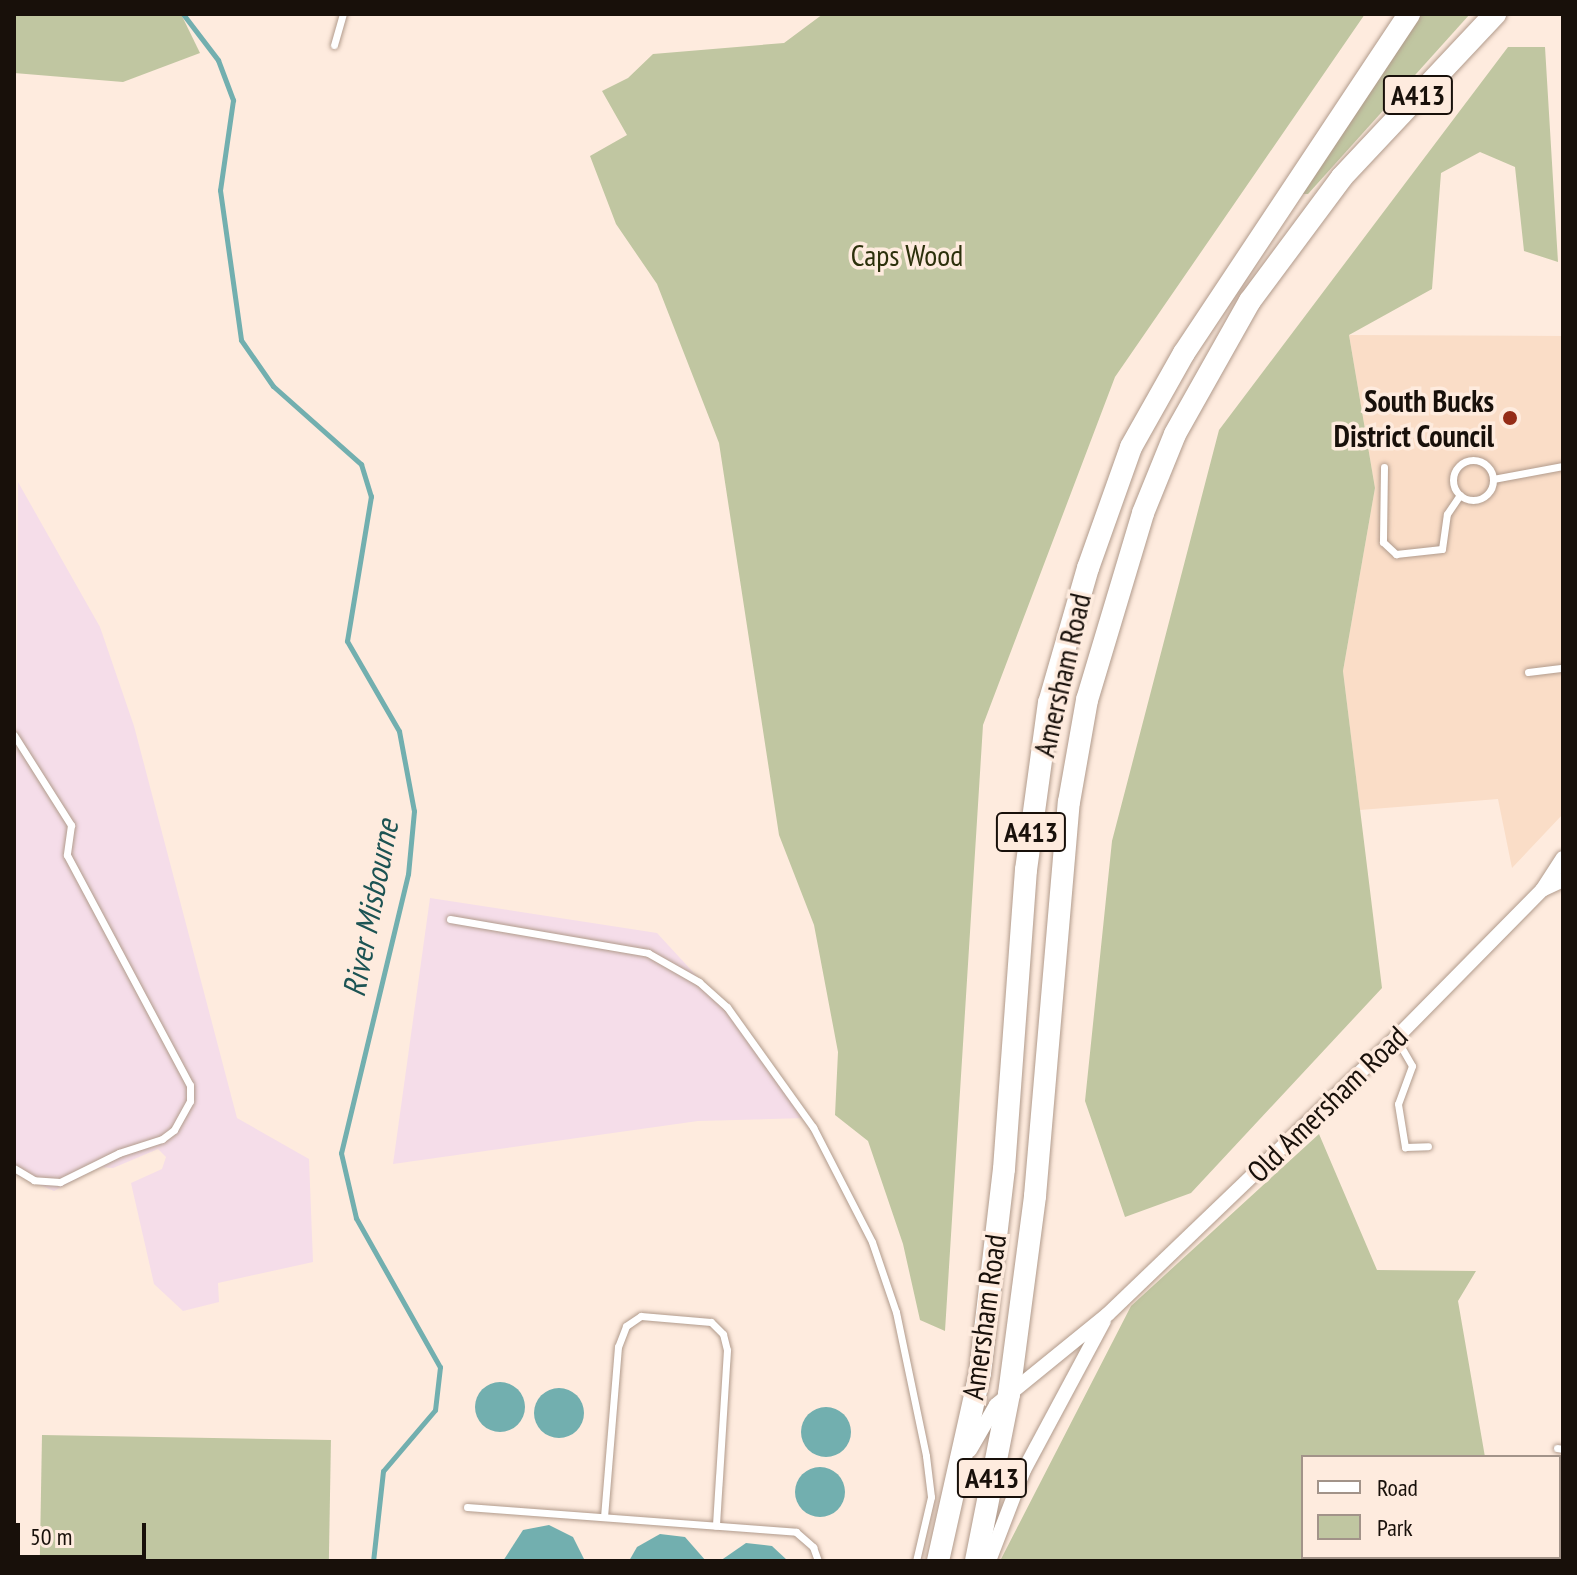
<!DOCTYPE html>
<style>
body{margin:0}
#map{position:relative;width:1577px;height:1575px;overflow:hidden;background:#feebde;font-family:"PT Sans Narrow",sans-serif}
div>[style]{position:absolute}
.built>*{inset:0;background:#faddc7}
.industrial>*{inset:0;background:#f5dde9}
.green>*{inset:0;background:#c0c6a1;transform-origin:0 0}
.water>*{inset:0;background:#72afaf}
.round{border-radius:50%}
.stream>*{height:5px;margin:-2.5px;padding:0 2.5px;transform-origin:2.5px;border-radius:2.5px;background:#72afaf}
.roads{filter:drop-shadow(0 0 2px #b19b8c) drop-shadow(0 0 2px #b19b8c)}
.service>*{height:7px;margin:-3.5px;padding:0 3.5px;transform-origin:3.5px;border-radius:3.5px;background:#fff}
.service>.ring{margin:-3.5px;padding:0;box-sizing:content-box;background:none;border:7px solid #fff;border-radius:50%}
.minor>*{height:14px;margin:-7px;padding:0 7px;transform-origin:7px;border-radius:7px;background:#fff}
.trunk>*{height:22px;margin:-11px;padding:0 11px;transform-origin:11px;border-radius:11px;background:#fff}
.dots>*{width:22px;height:22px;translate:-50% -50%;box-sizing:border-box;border:4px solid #feebde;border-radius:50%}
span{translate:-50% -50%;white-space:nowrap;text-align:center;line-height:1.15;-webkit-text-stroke:7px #feebde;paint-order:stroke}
.shield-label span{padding:2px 6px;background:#feebde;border:2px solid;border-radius:6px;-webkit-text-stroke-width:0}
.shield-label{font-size:28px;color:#18100a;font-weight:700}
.park-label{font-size:30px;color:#2c300b}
.poi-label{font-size:30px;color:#18100a;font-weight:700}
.right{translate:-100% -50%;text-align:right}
.street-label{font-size:30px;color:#18100a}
.water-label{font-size:32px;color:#1c5353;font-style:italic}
.frame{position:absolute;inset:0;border:16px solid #18100a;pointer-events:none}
.legend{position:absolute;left:1301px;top:1455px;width:260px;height:104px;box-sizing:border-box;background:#feebde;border:2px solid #a29389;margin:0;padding:10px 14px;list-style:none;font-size:24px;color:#18100a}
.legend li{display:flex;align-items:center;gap:16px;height:40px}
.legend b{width:40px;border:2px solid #a29389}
.scale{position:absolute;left:16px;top:1523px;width:130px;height:36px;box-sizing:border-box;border:4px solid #18100a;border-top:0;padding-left:10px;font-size:24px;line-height:28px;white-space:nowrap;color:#18100a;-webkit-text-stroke:6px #feebde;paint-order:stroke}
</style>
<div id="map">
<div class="built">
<i style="clip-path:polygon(1349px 335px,1563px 336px,1563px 814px,1512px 868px,1498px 799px,1360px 810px,1343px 671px,1375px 488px)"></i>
</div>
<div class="industrial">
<i style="clip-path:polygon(18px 482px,100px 627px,134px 726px,237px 1118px,309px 1159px,313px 1262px,218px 1283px,219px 1302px,183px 1311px,154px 1284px,131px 1183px,162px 1169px,166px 1157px,158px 1149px,113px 1168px,100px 1167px,54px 1191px,14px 1174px)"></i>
<i style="clip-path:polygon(430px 898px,657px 933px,717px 998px,807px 1118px,698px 1121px,393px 1164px)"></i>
</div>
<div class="green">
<i style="clip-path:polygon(14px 14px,181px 14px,200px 53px,123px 82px,14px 73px)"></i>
<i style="clip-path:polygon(823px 14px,1365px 14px,1115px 377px,983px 725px,945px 1331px,920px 1320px,903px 1244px,868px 1141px,835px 1115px,838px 1052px,814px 925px,779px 835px,719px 443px,657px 284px,616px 224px,590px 156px,627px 135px,602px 91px,628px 78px,653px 54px,784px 43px)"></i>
<i style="clip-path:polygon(1419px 14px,1470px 14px,1308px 194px,1295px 194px)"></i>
<i style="clip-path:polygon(1508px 47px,1545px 47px,1558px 262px,1524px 251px,1515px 167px,1480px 152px,1441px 173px,1432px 289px,1349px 335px,1375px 488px,1343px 671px,1382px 988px,1191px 1193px,1125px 1217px,1085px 1101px,1112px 841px,1219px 430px)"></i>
<i style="clip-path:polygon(1319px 1134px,1377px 1270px,1476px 1271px,1458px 1301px,1485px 1457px,1303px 1457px,1303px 1557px,1529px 1561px,1000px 1561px,1131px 1306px)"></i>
<i style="left:42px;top:1435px;width:289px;height:126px;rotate:1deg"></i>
</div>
<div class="water">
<i class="round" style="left:475px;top:1382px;width:50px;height:50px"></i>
<i class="round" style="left:534px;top:1388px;width:50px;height:50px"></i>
<i class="round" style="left:801px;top:1407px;width:50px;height:50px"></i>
<i class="round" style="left:795px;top:1467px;width:50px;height:50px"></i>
<i style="clip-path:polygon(549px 1525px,573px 1537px,585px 1561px,503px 1561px,523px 1530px)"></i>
<i style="clip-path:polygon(660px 1534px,685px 1537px,706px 1561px,629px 1561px,637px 1547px)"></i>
<i style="clip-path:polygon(746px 1543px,772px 1546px,788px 1561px,720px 1561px)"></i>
</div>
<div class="stream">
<i style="left:183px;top:14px;width:58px;rotate:52.7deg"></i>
<i style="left:218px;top:60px;width:43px;rotate:69.4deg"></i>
<i style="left:233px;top:100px;width:91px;rotate:98.2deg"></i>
<i style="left:220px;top:190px;width:151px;rotate:82deg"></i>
<i style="left:241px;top:340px;width:56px;rotate:55.2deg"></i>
<i style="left:273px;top:386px;width:118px;rotate:41.6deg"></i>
<i style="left:361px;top:464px;width:34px;rotate:73deg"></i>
<i style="left:371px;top:496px;width:147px;rotate:99.4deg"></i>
<i style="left:347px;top:641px;width:104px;rotate:60deg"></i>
<i style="left:399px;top:731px;width:81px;rotate:79.4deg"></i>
<i style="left:414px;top:811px;width:63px;rotate:95.4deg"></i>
<i style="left:408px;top:874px;width:287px;rotate:103.5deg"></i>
<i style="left:341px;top:1153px;width:67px;rotate:77deg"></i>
<i style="left:356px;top:1218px;width:171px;rotate:60.6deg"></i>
<i style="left:440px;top:1367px;width:43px;rotate:96.6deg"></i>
<i style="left:435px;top:1410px;width:80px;rotate:130.4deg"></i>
<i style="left:383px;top:1471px;width:91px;rotate:96.3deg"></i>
</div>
<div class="roads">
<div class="service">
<i style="left:334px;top:45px;width:32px;rotate:-74deg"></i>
<i class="ring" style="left:1453px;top:460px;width:33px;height:33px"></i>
<i style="left:1384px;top:467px;width:75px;rotate:90.8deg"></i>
<i style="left:1383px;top:542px;width:18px;rotate:43deg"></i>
<i style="left:1396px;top:554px;width:46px;rotate:-6.2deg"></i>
<i style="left:1442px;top:549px;width:35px;rotate:-82deg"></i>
<i style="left:1447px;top:514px;width:23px;rotate:-56deg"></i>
<i style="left:1493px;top:479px;width:71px;rotate:-10.5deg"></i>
<i style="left:1528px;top:672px;width:35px;rotate:-7deg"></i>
<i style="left:14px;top:735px;width:107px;rotate:57.7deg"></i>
<i style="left:71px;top:825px;width:30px;rotate:98deg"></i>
<i style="left:67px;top:855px;width:261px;rotate:61.9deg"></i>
<i style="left:190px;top:1085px;width:16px;rotate:90deg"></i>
<i style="left:190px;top:1101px;width:33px;rotate:119deg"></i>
<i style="left:174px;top:1130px;width:15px;rotate:143deg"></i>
<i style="left:162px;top:1139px;width:45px;rotate:162deg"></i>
<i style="left:119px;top:1153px;width:66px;rotate:153.8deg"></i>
<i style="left:60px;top:1182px;width:26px;rotate:-176deg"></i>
<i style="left:34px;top:1180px;width:23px;rotate:-149deg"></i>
<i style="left:450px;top:919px;width:201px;rotate:9.7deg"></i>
<i style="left:648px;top:953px;width:59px;rotate:29.6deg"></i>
<i style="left:699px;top:982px;width:38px;rotate:42deg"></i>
<i style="left:727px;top:1007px;width:148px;rotate:54.4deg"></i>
<i style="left:813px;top:1127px;width:129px;rotate:62.8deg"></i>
<i style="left:872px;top:1242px;width:74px;rotate:71.1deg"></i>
<i style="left:896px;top:1312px;width:147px;rotate:78.2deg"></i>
<i style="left:926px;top:1456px;width:41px;rotate:83deg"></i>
<i style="left:931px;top:1497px;width:66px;rotate:103.2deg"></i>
<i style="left:1396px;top:1038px;width:32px;rotate:60deg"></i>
<i style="left:1412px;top:1066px;width:40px;rotate:110.2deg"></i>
<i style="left:1398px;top:1104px;width:44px;rotate:80.8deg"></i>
<i style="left:1405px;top:1147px;width:23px;rotate:-2deg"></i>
<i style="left:1557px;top:1448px;width:6px;rotate:9deg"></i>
<i style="left:467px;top:1507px;width:330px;rotate:4.3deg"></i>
<i style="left:796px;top:1532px;width:23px;rotate:41deg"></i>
<i style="left:813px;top:1547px;width:15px;rotate:70deg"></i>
<i style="left:604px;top:1517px;width:171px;rotate:-85.3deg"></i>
<i style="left:618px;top:1347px;width:22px;rotate:-69deg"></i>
<i style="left:626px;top:1326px;width:18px;rotate:-34deg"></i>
<i style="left:641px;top:1316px;width:70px;rotate:4.9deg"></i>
<i style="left:711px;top:1322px;width:17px;rotate:45deg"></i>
<i style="left:723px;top:1334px;width:16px;rotate:76deg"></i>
<i style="left:727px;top:1350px;width:176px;rotate:93.6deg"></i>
</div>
<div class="minor">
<i style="left:1542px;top:890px;width:23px;rotate:-25deg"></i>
<i style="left:970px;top:1450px;width:52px;rotate:-60deg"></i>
<i style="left:996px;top:1405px;width:144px;rotate:-39.1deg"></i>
<i style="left:1108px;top:1314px;width:399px;rotate:-43.8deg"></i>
<i style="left:1396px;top:1038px;width:208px;rotate:-45.4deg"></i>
<i style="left:1542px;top:890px;width:38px;rotate:-57deg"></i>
<i style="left:989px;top:1561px;width:97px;rotate:-69deg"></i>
<i style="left:1024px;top:1470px;width:169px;rotate:-61.8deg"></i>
</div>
<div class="trunk">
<i style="left:938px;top:1561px;width:193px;rotate:-77.4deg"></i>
<i style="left:980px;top:1373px;width:205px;rotate:-83.3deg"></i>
<i style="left:1004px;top:1169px;width:300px;rotate:-85.8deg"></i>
<i style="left:1026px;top:870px;width:169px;rotate:-82.2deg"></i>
<i style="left:1049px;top:703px;width:141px;rotate:-73.9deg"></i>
<i style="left:1088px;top:568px;width:128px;rotate:-70.4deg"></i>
<i style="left:1131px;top:447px;width:108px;rotate:-60.6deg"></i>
<i style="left:1184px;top:353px;width:407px;rotate:-56.4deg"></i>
<i style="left:976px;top:1561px;width:170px;rotate:-78.8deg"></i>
<i style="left:1009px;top:1394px;width:200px;rotate:-82.5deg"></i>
<i style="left:1035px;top:1196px;width:395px;rotate:-85.1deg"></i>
<i style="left:1069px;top:802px;width:104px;rotate:-80deg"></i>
<i style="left:1087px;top:700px;width:195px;rotate:-73.3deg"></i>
<i style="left:1143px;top:513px;width:85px;rotate:-67.9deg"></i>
<i style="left:1175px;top:434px;width:153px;rotate:-60.6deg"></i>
<i style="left:1250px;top:301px;width:154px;rotate:-53.4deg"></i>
<i style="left:1342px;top:177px;width:224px;rotate:-46.8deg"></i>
</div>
</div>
<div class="dots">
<i style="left:1510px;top:418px;background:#952c17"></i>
</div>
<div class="shield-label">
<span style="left:1418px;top:95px">A413</span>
<span style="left:1031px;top:832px">A413</span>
<span style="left:992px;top:1478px">A413</span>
</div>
<div class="park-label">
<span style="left:907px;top:255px">Caps Wood</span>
</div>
<div class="poi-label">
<span class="right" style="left:1494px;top:418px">South Bucks<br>District Council</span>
</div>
<div class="street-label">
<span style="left:1062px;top:675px;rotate:-77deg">Amersham Road</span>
<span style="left:1327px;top:1104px;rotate:-44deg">Old Amersham Road</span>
<span style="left:984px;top:1317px;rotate:-82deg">Amersham Road</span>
</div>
<div class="water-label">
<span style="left:370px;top:908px;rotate:-79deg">River Misbourne</span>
</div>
<div class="frame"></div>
<ul class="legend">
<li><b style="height:10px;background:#fff"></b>Road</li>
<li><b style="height:22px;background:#c0c6a1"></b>Park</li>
</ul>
<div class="scale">50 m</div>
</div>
